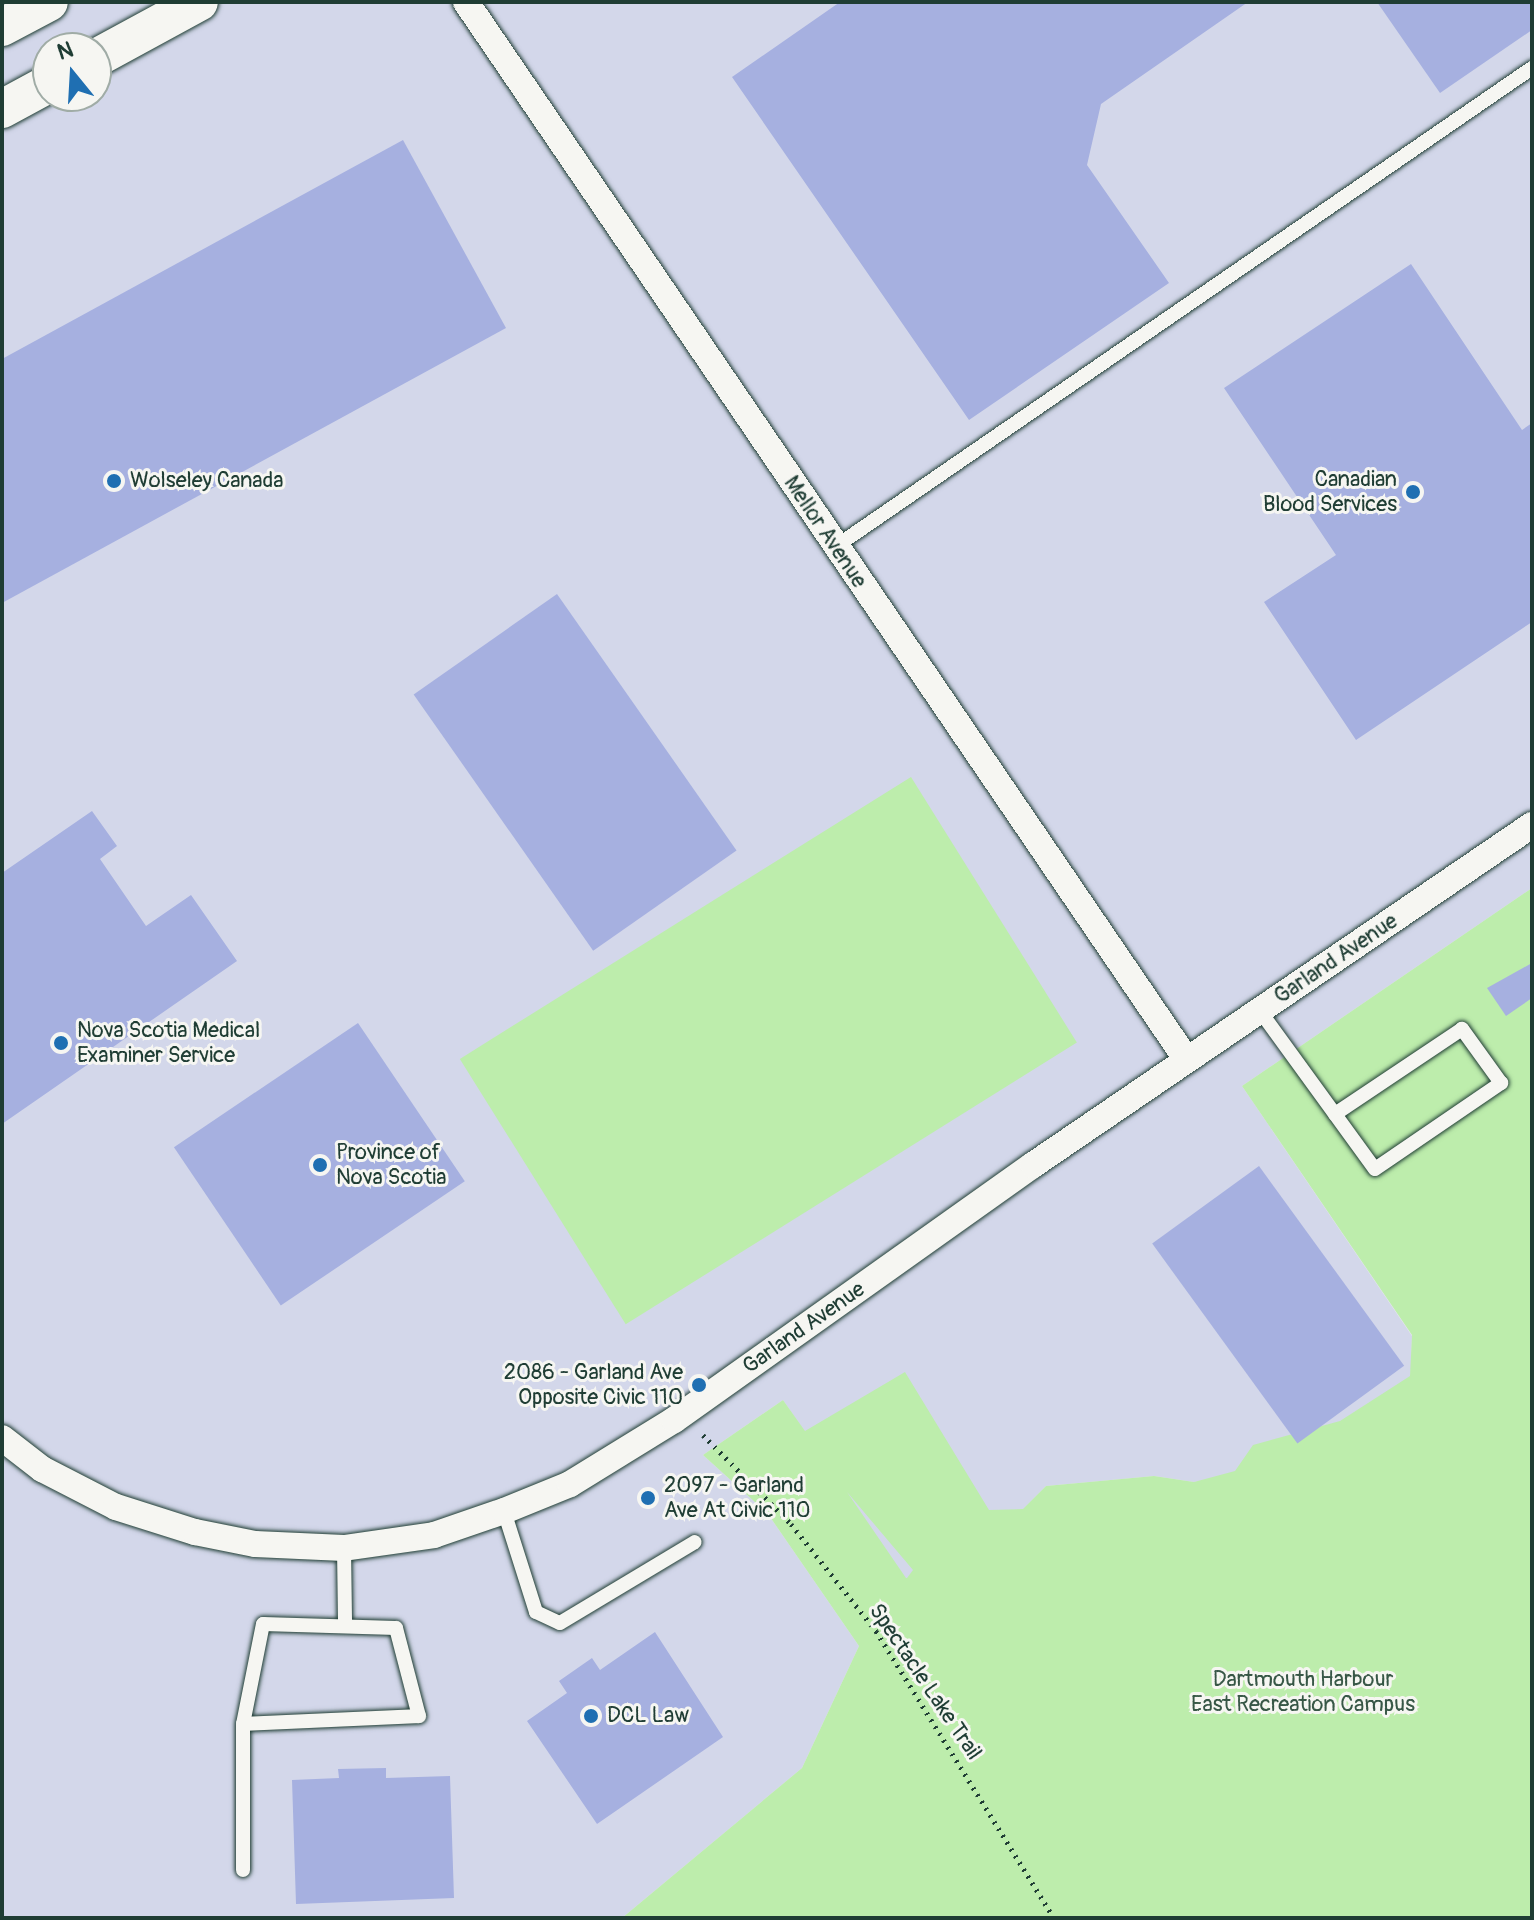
<!DOCTYPE html>
<style>
body{margin:0}
#map{position:relative;width:1534px;height:1920px;overflow:hidden;background:#e6e8ee;font-family:Pangolin,sans-serif}
div>[style]{position:absolute}
.built>*{inset:0;background:#d3d7ea}
.green>*{inset:0;background:#bdedac;transform-origin:0 0}
.building>*{inset:0;background:#a6b0e0;transform-origin:0 0}
.path>*{height:5px;margin-top:-2.5px;transform-origin:0;background:repeating-linear-gradient(90deg,#1f3d34 0 2px,transparent 0 8px)}
.roads{filter:drop-shadow(0 0 2px #1f3d34) drop-shadow(0 0 2px #1f3d34)}
.lane>*{height:14px;margin:-7px;padding:0 7px;transform-origin:7px;border-radius:7px;background:#f6f6f2}
.street>*{height:26px;margin:-13px;padding:0 13px;transform-origin:13px;border-radius:13px;background:#f6f6f2}
.secondary>*{height:38px;margin:-19px;padding:0 19px;transform-origin:19px;border-radius:19px;background:#f6f6f2}
.dots>*{width:22px;height:22px;translate:-50% -50%;box-sizing:border-box;border:4px solid #f6f6f2;border-radius:50%}
span{translate:-50% -50%;white-space:nowrap;text-align:center;line-height:1.15;-webkit-text-stroke:6px #f6f6f2;paint-order:stroke}
.poi-label{font-size:22px;color:#1f3d34}
.right{translate:-100% -50%;text-align:right}
.left{translate:0 -50%;text-align:left}
.street-label{font-size:22px;color:#1f3d34}
.park-label{font-size:22px;color:#375746}
.frame{position:absolute;inset:0;border:4px solid #1f3d34;pointer-events:none}
.north{position:absolute;left:32px;top:32px;width:80px;height:80px;box-sizing:border-box;background:#f6f6f2;border:2px solid #a0aca6;border-radius:50%;rotate:342deg;font-size:22px;font-weight:700;line-height:32px;text-align:center;color:#1f3d34}
.north::after{content:'';display:block;margin:auto;width:28px;height:36px;background:#1f6fb2;clip-path:polygon(50% 0,100% 100%,50% 72%,0 100%)}
</style>
<div id="map">
<div class="built">
<i style="clip-path:polygon(evenodd,2px 2px,1532px 2px,1532px 888px,1242px 1086px,1412px 1336px,1410px 1401px,1230px 1477px,1194px 1482px,1154px 1476px,1046px 1486px,999px 1534px,906px 1579px,783px 1400px,703px 1455px,768px 1514px,859px 1646px,802px 1768px,622px 1918px,2px 1918px,2px 2px,48px 48px,96px 48px,96px 96px,48px 96px,48px 48px)"></i>
</div>
<div class="green">
<i style="left:911px;top:777px;width:313px;height:532px;rotate:58deg"></i>
<i style="clip-path:polygon(evenodd,1532px 888px,1532px 1918px,622px 1918px,802px 1768px,859px 1646px,768px 1514px,703px 1455px,783px 1400px,805px 1431px,905px 1372px,989px 1510px,1023px 1509px,1046px 1486px,1154px 1476px,1194px 1482px,1235px 1471px,1253px 1445px,1340px 1421px,1410px 1376px,1412px 1335px,1242px 1086px,1532px 888px,847px 1492px,913px 1570px,907px 1578px,906px 1578px,847px 1492px)"></i>
</div>
<div class="building">
<i style="clip-path:polygon(840px 2px,1248px 2px,1101px 104px,1087px 165px,1169px 283px,969px 420px,732px 77px)"></i>
<i style="clip-path:polygon(1377px 2px,1532px 2px,1532px 30px,1440px 93px)"></i>
<i style="clip-path:polygon(403px 140px,506px 328px,2px 603px,2px 359px)"></i>
<i style="clip-path:polygon(1411px 264px,1522px 430px,1532px 423px,1532px 622px,1356px 740px,1264px 602px,1336px 555px,1224px 388px)"></i>
<i style="left:557px;top:594px;width:313px;height:175px;rotate:55deg"></i>
<i style="clip-path:polygon(92px 811px,117px 846px,100px 859px,146px 926px,191px 895px,237px 961px,2px 1124px,2px 873px)"></i>
<i style="clip-path:polygon(1532px 963px,1532px 998px,1506px 1016px,1487px 988px)"></i>
<i style="left:358px;top:1023px;width:191px;height:222px;rotate:56deg"></i>
<i style="left:1259px;top:1166px;width:247px;height:132px;rotate:54deg"></i>
<i style="clip-path:polygon(655px 1632px,723px 1737px,597px 1824px,527px 1721px,567px 1693px,559px 1681px,592px 1658px,600px 1670px)"></i>
<i style="clip-path:polygon(386px 1768px,386px 1778px,450px 1776px,454px 1898px,296px 1904px,292px 1780px,339px 1778px,338px 1769px)"></i>
</div>
<div class="path">
<i style="left:703px;top:1435px;width:125px;rotate:45.3deg"></i>
<i style="left:791px;top:1524px;width:137px;rotate:51.5deg"></i>
<i style="left:876px;top:1631px;width:338px;rotate:58.2deg"></i>
</div>
<div class="roads">
<div class="lane">
<i style="left:835px;top:547px;width:846px;rotate:-34.5deg"></i>
<i style="left:1260px;top:1011px;width:195px;rotate:54deg"></i>
<i style="left:1375px;top:1169px;width:153px;rotate:-34.3deg"></i>
<i style="left:1501px;top:1083px;width:67px;rotate:-125.8deg"></i>
<i style="left:1462px;top:1029px;width:153px;rotate:146.2deg"></i>
<i style="left:504px;top:1511px;width:106px;rotate:72.4deg"></i>
<i style="left:536px;top:1612px;width:26px;rotate:25deg"></i>
<i style="left:560px;top:1623px;width:157px;rotate:-31deg"></i>
<i style="left:344px;top:1548px;width:76px;rotate:89.2deg"></i>
<i style="left:263px;top:1624px;width:133px;rotate:1.7deg"></i>
<i style="left:396px;top:1628px;width:91px;rotate:75.4deg"></i>
<i style="left:419px;top:1716px;width:176px;rotate:177.4deg"></i>
<i style="left:243px;top:1724px;width:102px;rotate:-78.7deg"></i>
<i style="left:243px;top:1724px;width:146px;rotate:90deg"></i>
</div>
<div class="street">
<i style="left:466px;top:2px;width:1280px;rotate:55.73deg"></i>
<i style="left:2px;top:1438px;width:51px;rotate:37.8deg"></i>
<i style="left:42px;top:1469px;width:83px;rotate:27.2deg"></i>
<i style="left:116px;top:1507px;width:83px;rotate:17.6deg"></i>
<i style="left:195px;top:1532px;width:61px;rotate:11.3deg"></i>
<i style="left:255px;top:1544px;width:89px;rotate:2.6deg"></i>
<i style="left:344px;top:1548px;width:91px;rotate:-8.2deg"></i>
<i style="left:434px;top:1535px;width:74px;rotate:-18.9deg"></i>
<i style="left:504px;top:1511px;width:71px;rotate:-22.2deg"></i>
<i style="left:570px;top:1484px;width:122px;rotate:-31.6deg"></i>
<i style="left:674px;top:1420px;width:440px;rotate:-35.4deg"></i>
<i style="left:1033px;top:1165px;width:604px;rotate:-34.27deg"></i>
</div>
<div class="secondary">
<i style="left:2px;top:27px;width:53px;rotate:-28deg"></i>
<i style="left:96px;top:58px;width:117px;rotate:-28.5deg"></i>
<i style="left:2px;top:109px;width:52px;rotate:-28.5deg"></i>
</div>
</div>
<div class="dots">
<i style="left:114px;top:481px;background:#1f6fb2"></i>
<i style="left:1413px;top:492px;background:#1f6fb2"></i>
<i style="left:61px;top:1043px;background:#1f6fb2"></i>
<i style="left:320px;top:1165px;background:#1f6fb2"></i>
<i style="left:699px;top:1385px;background:#1f6fb2"></i>
<i style="left:648px;top:1498px;background:#1f6fb2"></i>
<i style="left:591px;top:1716px;background:#1f6fb2"></i>
</div>
<div class="poi-label">
<span class="right" style="left:1397px;top:492px">Canadian<br>Blood Services</span>
<span class="left" style="left:130px;top:481px">Wolseley Canada</span>
<span class="left" style="left:77px;top:1043px">Nova Scotia Medical<br>Examiner Service</span>
<span class="left" style="left:336px;top:1165px">Province of<br>Nova Scotia</span>
<span class="right" style="left:683px;top:1385px">2086 - Garland Ave<br>Opposite Civic 110</span>
<span class="left" style="left:664px;top:1498px">2097 - Garland<br>Ave At Civic 110</span>
<span class="left" style="left:607px;top:1716px">DCL Law</span>
</div>
<div class="street-label">
<span style="left:825px;top:532px;rotate:56deg">Mellor Avenue</span>
<span style="left:1336px;top:959px;rotate:-34deg">Garland Avenue</span>
<span style="left:804px;top:1328px;rotate:-35deg">Garland Avenue</span>
<span style="left:925px;top:1682px;rotate:56deg">Spectacle Lake Trail</span>
</div>
<div class="park-label">
<span style="left:1303px;top:1692px">Dartmouth Harbour<br>East Recreation Campus</span>
</div>
<div class="frame"></div>
<div class="north">N</div>
</div>
